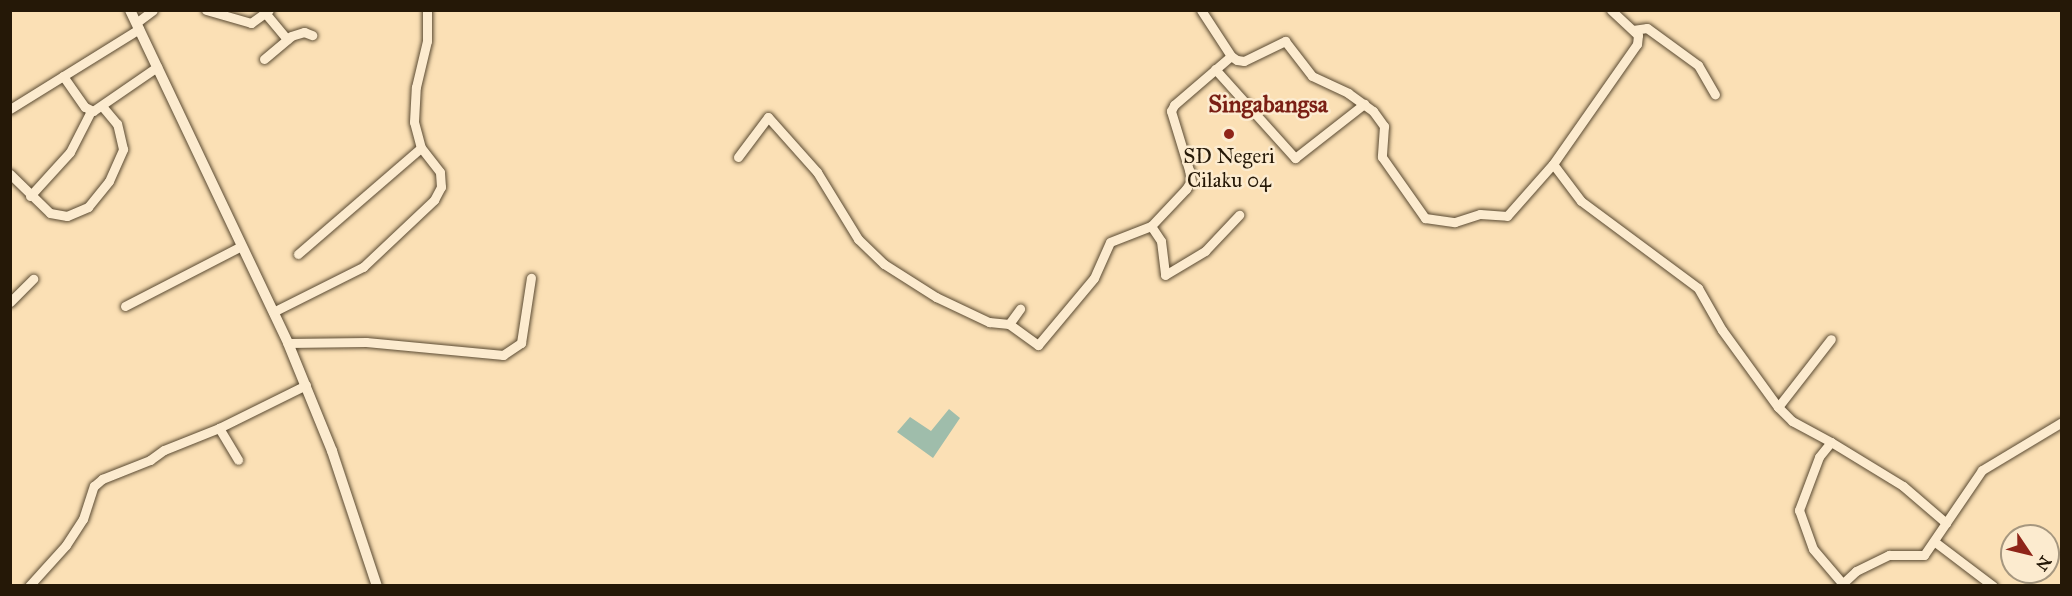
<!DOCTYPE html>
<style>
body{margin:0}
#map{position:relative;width:2072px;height:596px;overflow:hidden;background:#fbe0b5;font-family:"IM FELL Great Primer",serif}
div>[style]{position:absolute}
.water>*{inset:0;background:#9fbdab}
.roads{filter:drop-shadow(0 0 2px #5a4a32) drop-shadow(0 0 2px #5a4a32)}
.minor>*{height:9px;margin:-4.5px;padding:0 4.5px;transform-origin:4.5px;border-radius:4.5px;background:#fcebcf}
.tertiary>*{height:10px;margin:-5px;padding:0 5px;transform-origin:5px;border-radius:5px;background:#fcebcf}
.dots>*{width:16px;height:16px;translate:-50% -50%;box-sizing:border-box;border:3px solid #fcebcf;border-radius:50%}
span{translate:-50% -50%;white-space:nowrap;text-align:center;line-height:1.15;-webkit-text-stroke:5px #fcebcf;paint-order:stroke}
.poi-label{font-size:21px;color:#251807}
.quarter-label{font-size:24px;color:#7a1f14;font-weight:700}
.frame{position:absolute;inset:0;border:12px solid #251807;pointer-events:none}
.north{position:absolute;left:2000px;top:524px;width:60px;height:60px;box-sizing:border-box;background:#fcebcf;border:2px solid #a6977f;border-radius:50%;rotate:125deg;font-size:16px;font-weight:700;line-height:24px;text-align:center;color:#251807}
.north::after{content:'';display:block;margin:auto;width:21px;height:27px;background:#8f2418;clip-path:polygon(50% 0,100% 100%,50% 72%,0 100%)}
</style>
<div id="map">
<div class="water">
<i style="clip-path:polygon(949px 409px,960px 418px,933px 458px,897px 432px,910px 417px,931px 431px)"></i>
</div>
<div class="roads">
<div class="minor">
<i style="left:206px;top:10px;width:47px;rotate:16.1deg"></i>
<i style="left:251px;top:23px;width:22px;rotate:-36deg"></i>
<i style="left:1201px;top:10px;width:55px;rotate:56.9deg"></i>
<i style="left:1231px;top:56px;width:7px;rotate:34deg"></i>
<i style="left:1237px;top:60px;width:7px;rotate:8deg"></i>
<i style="left:1244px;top:61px;width:46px;rotate:-26deg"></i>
<i style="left:1285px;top:41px;width:44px;rotate:52.4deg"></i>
<i style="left:1312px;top:76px;width:40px;rotate:25deg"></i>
<i style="left:1348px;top:93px;width:31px;rotate:36deg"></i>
<i style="left:1373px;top:111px;width:19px;rotate:54deg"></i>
<i style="left:1384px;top:126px;width:31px;rotate:94deg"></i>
<i style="left:1382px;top:157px;width:75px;rotate:54.8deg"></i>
<i style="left:1425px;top:218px;width:30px;rotate:8deg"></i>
<i style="left:1455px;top:222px;width:26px;rotate:-18deg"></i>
<i style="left:1480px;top:214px;width:27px;rotate:4deg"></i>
<i style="left:1507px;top:216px;width:69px;rotate:-48.5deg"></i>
<i style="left:1611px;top:10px;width:37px;rotate:43deg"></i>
<i style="left:1638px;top:35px;width:9px;rotate:96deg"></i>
<i style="left:1637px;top:44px;width:146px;rotate:125deg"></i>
<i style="left:1553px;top:164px;width:46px;rotate:52.9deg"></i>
<i style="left:1581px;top:201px;width:146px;rotate:36.6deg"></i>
<i style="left:1698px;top:288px;width:48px;rotate:60.3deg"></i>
<i style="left:1722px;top:330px;width:95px;rotate:54deg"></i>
<i style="left:1778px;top:407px;width:20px;rotate:45deg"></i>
<i style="left:1792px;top:421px;width:44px;rotate:28.3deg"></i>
<i style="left:1831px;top:442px;width:19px;rotate:129deg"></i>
<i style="left:1819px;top:457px;width:57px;rotate:110.7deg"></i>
<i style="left:1799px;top:510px;width:41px;rotate:70.3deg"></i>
<i style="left:1813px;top:549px;width:45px;rotate:49.5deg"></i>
<i style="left:266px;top:14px;width:33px;rotate:50deg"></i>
<i style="left:136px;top:23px;width:21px;rotate:-37deg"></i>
<i style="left:1633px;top:30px;width:14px;rotate:-8deg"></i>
<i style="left:1647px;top:28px;width:63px;rotate:36deg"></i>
<i style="left:1698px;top:65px;width:34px;rotate:60deg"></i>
<i style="left:264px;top:59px;width:35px;rotate:-40deg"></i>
<i style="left:291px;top:36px;width:14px;rotate:-17deg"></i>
<i style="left:304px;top:32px;width:9px;rotate:21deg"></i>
<i style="left:1215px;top:69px;width:120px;rotate:48deg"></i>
<i style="left:1295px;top:158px;width:88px;rotate:-38deg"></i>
<i style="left:63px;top:76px;width:38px;rotate:55deg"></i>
<i style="left:85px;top:107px;width:9px;rotate:27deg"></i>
<i style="left:93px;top:111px;width:78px;rotate:-34.5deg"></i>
<i style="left:10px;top:109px;width:152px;rotate:-31.8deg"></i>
<i style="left:738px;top:157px;width:50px;rotate:-53.1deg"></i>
<i style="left:768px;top:117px;width:74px;rotate:48.3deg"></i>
<i style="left:817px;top:172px;width:79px;rotate:58.5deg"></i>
<i style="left:858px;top:239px;width:36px;rotate:44deg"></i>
<i style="left:884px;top:264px;width:62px;rotate:32.4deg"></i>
<i style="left:936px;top:297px;width:59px;rotate:25.3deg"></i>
<i style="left:989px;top:322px;width:20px;rotate:6deg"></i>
<i style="left:1009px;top:324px;width:36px;rotate:36deg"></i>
<i style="left:1038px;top:345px;width:87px;rotate:-50.1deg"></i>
<i style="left:1094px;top:278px;width:39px;rotate:-66deg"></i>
<i style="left:1110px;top:242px;width:44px;rotate:-21.3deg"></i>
<i style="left:1151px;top:226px;width:51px;rotate:-46.6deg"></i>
<i style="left:1186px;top:189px;width:9px;rotate:-58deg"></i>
<i style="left:1191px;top:181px;width:11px;rotate:-100deg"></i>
<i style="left:1189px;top:170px;width:62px;rotate:-107deg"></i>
<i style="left:1171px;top:111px;width:7px;rotate:-63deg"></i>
<i style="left:1174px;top:105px;width:75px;rotate:-40.7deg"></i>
<i style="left:10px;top:174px;width:56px;rotate:44.3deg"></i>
<i style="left:50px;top:213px;width:17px;rotate:10deg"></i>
<i style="left:67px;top:216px;width:23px;rotate:-23deg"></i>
<i style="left:88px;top:207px;width:33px;rotate:-51deg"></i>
<i style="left:109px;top:181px;width:35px;rotate:-66deg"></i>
<i style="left:123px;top:149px;width:26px;rotate:-103deg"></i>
<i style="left:117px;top:124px;width:23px;rotate:-130deg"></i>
<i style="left:30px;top:196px;width:59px;rotate:-47.7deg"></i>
<i style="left:70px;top:152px;width:46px;rotate:-62.9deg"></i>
<i style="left:1151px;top:226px;width:18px;rotate:56deg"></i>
<i style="left:1161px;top:241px;width:34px;rotate:83deg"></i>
<i style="left:1165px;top:275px;width:47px;rotate:-31deg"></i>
<i style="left:1205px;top:251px;width:50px;rotate:-46.6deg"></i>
<i style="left:298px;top:254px;width:162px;rotate:-40.8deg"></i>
<i style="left:10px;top:302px;width:33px;rotate:-45deg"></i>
<i style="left:125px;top:306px;width:131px;rotate:-27.3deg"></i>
<i style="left:273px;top:312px;width:101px;rotate:-26.6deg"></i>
<i style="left:363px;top:267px;width:98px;rotate:-43.3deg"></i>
<i style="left:434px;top:200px;width:15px;rotate:-62deg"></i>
<i style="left:441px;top:187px;width:15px;rotate:-94deg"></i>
<i style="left:440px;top:172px;width:31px;rotate:-128deg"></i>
<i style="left:421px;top:148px;width:27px;rotate:-105deg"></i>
<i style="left:414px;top:122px;width:35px;rotate:-87deg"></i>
<i style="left:416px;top:87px;width:47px;rotate:-76.6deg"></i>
<i style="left:427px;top:41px;width:31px;rotate:-90deg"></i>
<i style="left:1009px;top:324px;width:19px;rotate:-54deg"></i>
<i style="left:288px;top:343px;width:78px;rotate:-0.7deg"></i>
<i style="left:366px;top:342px;width:138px;rotate:5.4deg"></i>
<i style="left:503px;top:355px;width:22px;rotate:-34deg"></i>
<i style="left:521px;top:343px;width:66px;rotate:-81.3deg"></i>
<i style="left:1778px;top:407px;width:86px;rotate:-52.1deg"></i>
<i style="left:219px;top:428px;width:37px;rotate:59deg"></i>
<i style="left:1831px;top:442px;width:84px;rotate:31.4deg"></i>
<i style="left:1903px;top:486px;width:57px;rotate:40.7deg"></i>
<i style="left:1935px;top:542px;width:73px;rotate:37.2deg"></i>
<i style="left:29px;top:586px;width:55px;rotate:-47.9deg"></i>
<i style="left:66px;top:545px;width:31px;rotate:-57deg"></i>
<i style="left:83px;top:519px;width:35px;rotate:-72deg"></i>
<i style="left:94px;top:486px;width:11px;rotate:-41deg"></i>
<i style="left:102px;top:479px;width:52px;rotate:-21.6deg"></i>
<i style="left:150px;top:460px;width:17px;rotate:-36deg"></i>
<i style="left:164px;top:450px;width:59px;rotate:-21.8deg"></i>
<i style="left:219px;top:428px;width:97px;rotate:-26.3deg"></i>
<i style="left:1840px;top:586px;width:22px;rotate:-43deg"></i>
<i style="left:1856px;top:571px;width:37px;rotate:-26deg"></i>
<i style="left:1889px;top:555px;width:35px"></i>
<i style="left:1924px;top:555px;width:103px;rotate:-55.7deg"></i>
<i style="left:1982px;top:470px;width:93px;rotate:-31deg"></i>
</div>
<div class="tertiary">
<i style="left:130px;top:10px;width:369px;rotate:64.6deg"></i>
<i style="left:288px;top:343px;width:117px;rotate:67.8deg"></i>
<i style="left:332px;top:451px;width:142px;rotate:71.6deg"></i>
</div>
</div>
<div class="dots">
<i style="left:1229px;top:134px;background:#8f2418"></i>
</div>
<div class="poi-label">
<span style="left:1229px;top:168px">SD Negeri<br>Cilaku 04</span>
</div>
<div class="quarter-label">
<span style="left:1268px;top:105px">Singabangsa</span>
</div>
<div class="frame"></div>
<div class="north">N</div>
</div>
